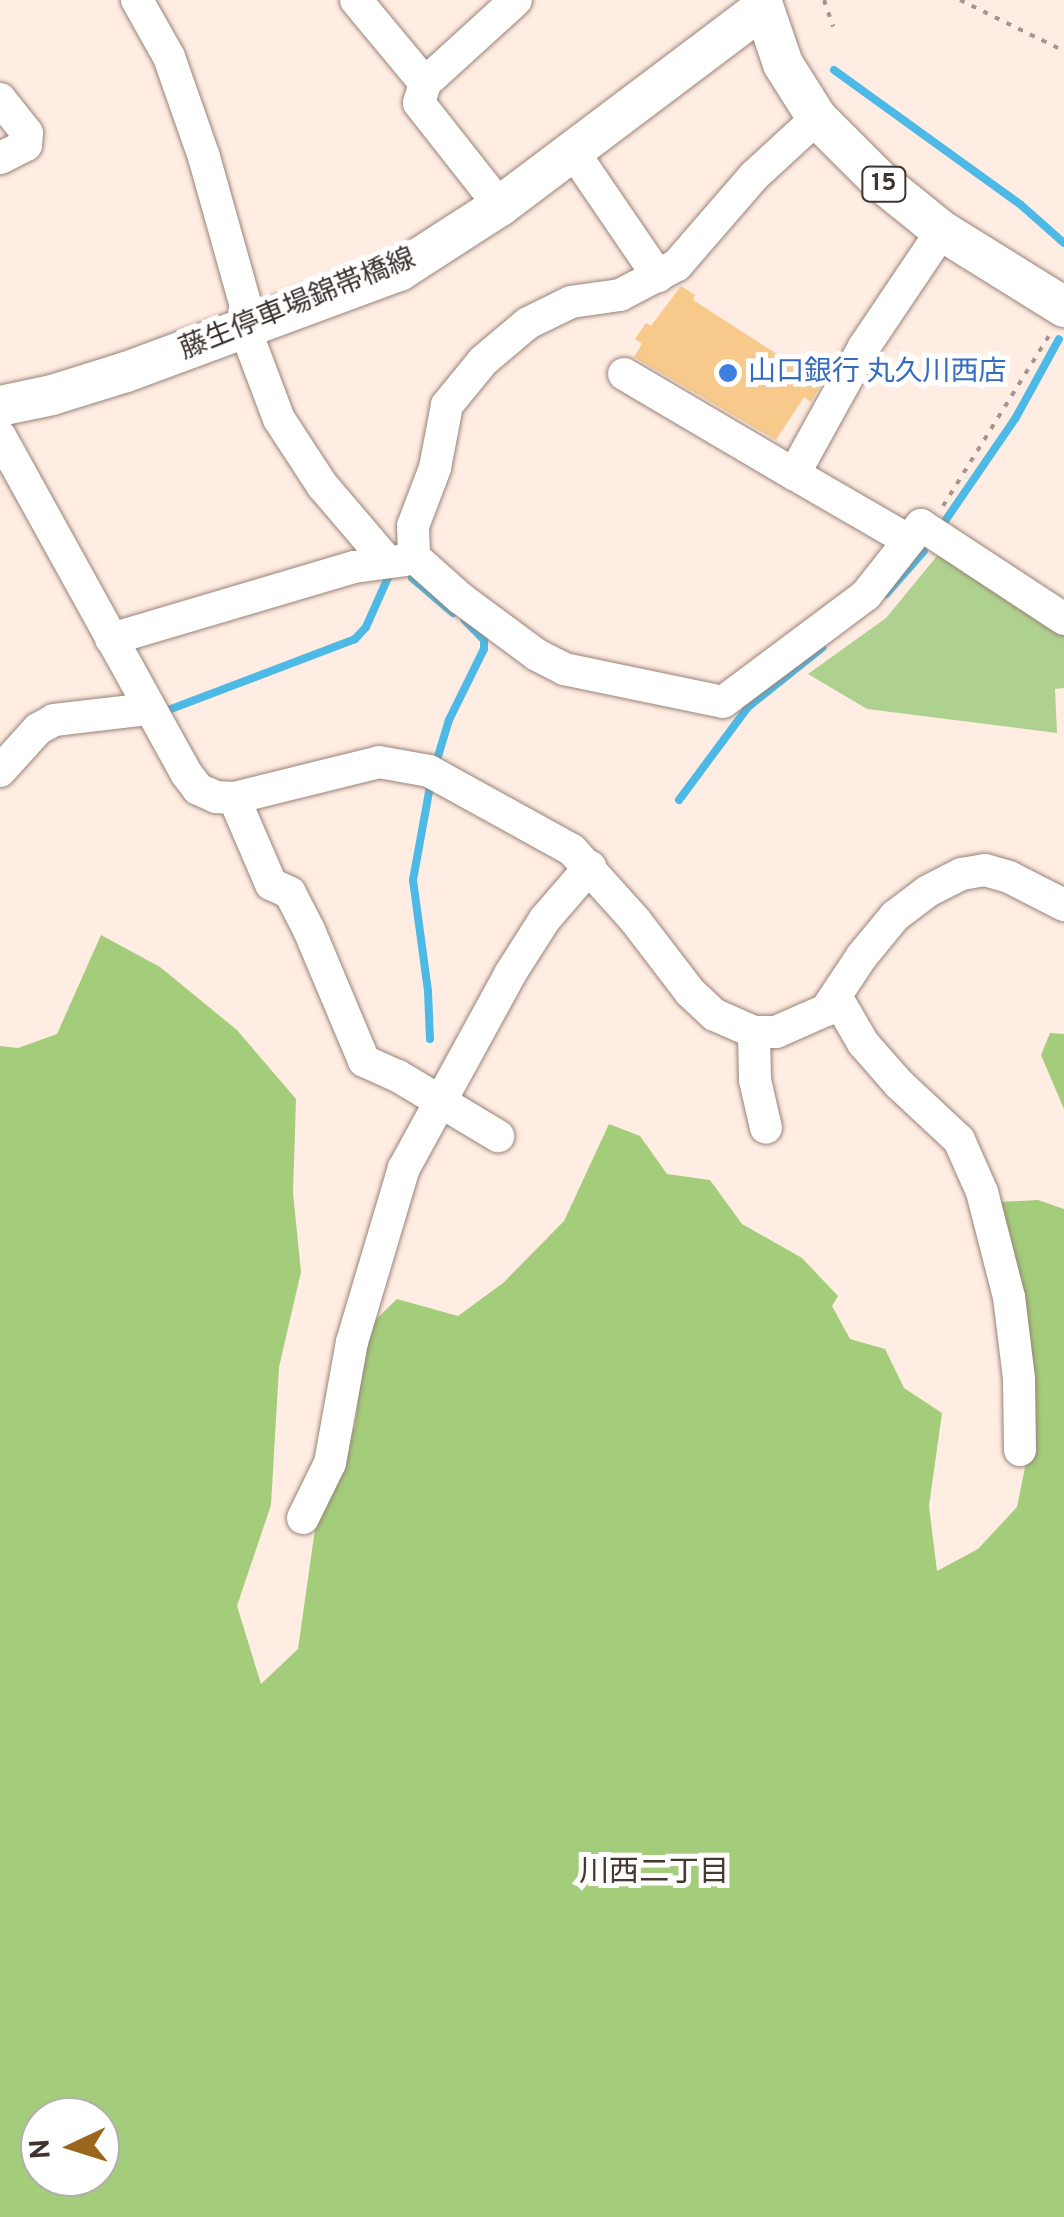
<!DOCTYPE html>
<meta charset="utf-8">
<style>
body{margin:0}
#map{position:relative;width:1064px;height:2217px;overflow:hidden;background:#ffece2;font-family:Overpass,"Noto Sans JP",sans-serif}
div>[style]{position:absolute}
.green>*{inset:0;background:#afd18f}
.forest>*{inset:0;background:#a3cc7b}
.stream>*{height:8px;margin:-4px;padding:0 4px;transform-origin:4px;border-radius:4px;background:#4db9e6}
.building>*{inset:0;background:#f7ca8c}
.path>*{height:4px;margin-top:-2px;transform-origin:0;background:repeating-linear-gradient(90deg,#a4958e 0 5px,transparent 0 13px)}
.roads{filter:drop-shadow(0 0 2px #988378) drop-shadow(0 0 2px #988378)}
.minor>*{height:32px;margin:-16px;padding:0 16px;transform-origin:16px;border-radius:16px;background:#fff}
.major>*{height:40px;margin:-20px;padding:0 20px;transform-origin:20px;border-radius:20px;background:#fff}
.dots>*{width:28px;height:28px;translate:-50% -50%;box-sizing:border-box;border:5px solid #fff;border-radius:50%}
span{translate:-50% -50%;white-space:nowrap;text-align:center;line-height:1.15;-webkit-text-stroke:10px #fff;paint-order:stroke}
.shield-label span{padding:2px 8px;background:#fff;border:2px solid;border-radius:8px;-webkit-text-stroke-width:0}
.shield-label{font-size:25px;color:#3e3530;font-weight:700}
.street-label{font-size:28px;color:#3e3530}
.shop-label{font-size:28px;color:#366cbe}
.left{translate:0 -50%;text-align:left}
.neighbourhood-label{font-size:30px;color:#49382e}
.north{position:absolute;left:20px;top:2097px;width:100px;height:100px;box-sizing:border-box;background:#fff;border:2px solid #b2aeac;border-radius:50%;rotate:266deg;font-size:28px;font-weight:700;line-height:40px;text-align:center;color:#3e3530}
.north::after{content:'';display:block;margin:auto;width:35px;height:45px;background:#9a651d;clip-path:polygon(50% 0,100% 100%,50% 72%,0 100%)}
</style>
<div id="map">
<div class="green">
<i style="clip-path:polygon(946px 545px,1064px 628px,1064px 688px,1055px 689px,1057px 733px,867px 709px,808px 674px,886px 618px)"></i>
</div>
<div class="forest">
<i style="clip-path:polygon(evenodd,101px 935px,160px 967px,237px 1030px,296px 1099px,293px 1193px,301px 1272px,279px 1367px,271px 1505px,237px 1606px,261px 1684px,298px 1649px,315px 1529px,355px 1425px,367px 1328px,397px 1299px,458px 1316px,503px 1283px,564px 1221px,609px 1124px,640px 1136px,667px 1174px,710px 1180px,742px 1224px,802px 1258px,838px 1296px,832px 1306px,850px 1339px,885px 1349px,904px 1388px,942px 1413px,929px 1506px,937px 1571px,978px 1549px,1017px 1507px,1035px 1418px,999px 1202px,1038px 1200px,1064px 1209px,1064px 2217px,0 2217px,0 1046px,18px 1048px,57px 1034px,101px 935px,40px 2117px,100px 2117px,100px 2177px,40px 2177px,40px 2117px)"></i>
<i style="clip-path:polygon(1050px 1033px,1064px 1034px,1064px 1109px,1041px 1055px)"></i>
</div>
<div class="stream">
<i style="left:834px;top:70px;width:231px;rotate:35.8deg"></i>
<i style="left:1021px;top:205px;width:57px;rotate:41.5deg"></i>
<i style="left:943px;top:524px;width:127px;rotate:-55.6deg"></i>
<i style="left:1015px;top:419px;width:91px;rotate:-61.2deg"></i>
<i style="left:412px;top:578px;width:54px;rotate:40.5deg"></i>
<i style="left:886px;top:594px;width:57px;rotate:-48.5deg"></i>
<i style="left:163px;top:712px;width:205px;rotate:-20.8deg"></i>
<i style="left:355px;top:639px;width:16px;rotate:-47deg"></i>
<i style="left:366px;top:627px;width:59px;rotate:-66deg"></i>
<i style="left:436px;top:763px;width:45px;rotate:-73.2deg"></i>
<i style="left:449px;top:720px;width:79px;rotate:-63.8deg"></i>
<i style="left:484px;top:649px;width:9px;rotate:-90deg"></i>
<i style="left:484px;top:640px;width:28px;rotate:-134deg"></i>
<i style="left:679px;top:800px;width:116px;rotate:-53.4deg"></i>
<i style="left:748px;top:707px;width:95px;rotate:-38.6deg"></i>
<i style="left:430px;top:1039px;width:48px;rotate:-92.4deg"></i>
<i style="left:428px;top:991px;width:112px;rotate:-97.7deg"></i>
<i style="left:413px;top:880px;width:101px;rotate:-79.7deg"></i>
</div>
<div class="building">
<i style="clip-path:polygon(681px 286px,695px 295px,693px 300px,822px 383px,811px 402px,804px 397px,776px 440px,634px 357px,642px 344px,635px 339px,646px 323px,651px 326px)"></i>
</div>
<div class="path">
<i style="left:824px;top:0;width:28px;rotate:71deg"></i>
<i style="left:960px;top:0;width:116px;rotate:26.1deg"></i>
<i style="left:943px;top:506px;width:200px;rotate:-58.1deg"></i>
</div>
<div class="roads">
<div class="minor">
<i style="left:137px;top:0;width:65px;rotate:60.7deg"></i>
<i style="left:169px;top:57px;width:106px;rotate:70.7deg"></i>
<i style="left:204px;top:157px;width:152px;rotate:74.3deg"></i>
<i style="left:245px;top:303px;width:26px;rotate:90deg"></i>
<i style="left:245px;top:329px;width:96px;rotate:69.3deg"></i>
<i style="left:279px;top:419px;width:79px;rotate:56.9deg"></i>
<i style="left:322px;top:485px;width:99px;rotate:49.5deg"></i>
<i style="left:356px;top:0;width:108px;rotate:50.3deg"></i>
<i style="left:0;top:99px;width:43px;rotate:51.5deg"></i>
<i style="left:27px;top:133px;width:12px;rotate:95deg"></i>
<i style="left:26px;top:145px;width:29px;rotate:153deg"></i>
<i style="left:817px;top:118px;width:86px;rotate:137.4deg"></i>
<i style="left:754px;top:176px;width:118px;rotate:130.9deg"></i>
<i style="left:677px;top:265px;width:64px;rotate:152.2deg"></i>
<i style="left:620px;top:295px;width:49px;rotate:171.9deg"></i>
<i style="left:571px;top:302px;width:48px;rotate:154deg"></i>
<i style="left:528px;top:323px;width:59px;rotate:139.8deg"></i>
<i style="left:483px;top:361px;width:57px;rotate:129.3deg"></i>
<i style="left:447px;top:405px;width:64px;rotate:100.8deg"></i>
<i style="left:435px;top:468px;width:62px;rotate:110.8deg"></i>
<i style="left:413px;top:526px;width:31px;rotate:88deg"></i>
<i style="left:414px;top:557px;width:62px;rotate:41.7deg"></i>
<i style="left:460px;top:598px;width:96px;rotate:36.5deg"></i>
<i style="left:537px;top:655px;width:30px;rotate:27deg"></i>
<i style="left:564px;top:669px;width:162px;rotate:11.7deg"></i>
<i style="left:723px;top:702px;width:179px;rotate:-36.8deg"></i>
<i style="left:866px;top:595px;width:89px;rotate:-51.8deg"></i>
<i style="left:921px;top:525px;width:171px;rotate:33.3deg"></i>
<i style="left:572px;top:150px;width:153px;rotate:55.7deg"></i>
<i style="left:500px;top:206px;width:131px;rotate:-128.2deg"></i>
<i style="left:419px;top:103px;width:21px;rotate:-73deg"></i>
<i style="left:425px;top:83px;width:123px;rotate:-42.4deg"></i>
<i style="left:624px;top:374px;width:197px;rotate:30.5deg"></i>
<i style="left:0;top:436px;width:385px;rotate:61.1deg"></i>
<i style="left:186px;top:773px;width:20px;rotate:53deg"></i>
<i style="left:198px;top:789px;width:20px;rotate:24deg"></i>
<i style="left:216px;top:797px;width:18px;rotate:3deg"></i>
<i style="left:234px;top:798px;width:149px;rotate:-13.9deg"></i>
<i style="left:379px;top:762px;width:51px;rotate:10.2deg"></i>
<i style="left:429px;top:771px;width:163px;rotate:28.9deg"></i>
<i style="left:572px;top:850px;width:94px;rotate:48deg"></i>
<i style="left:635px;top:920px;width:91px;rotate:52.6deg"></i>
<i style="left:690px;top:992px;width:34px;rotate:43deg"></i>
<i style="left:715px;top:1015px;width:43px;rotate:23.6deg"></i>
<i style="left:754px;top:1032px;width:22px"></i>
<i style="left:776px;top:1032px;width:55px;rotate:-23.7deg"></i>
<i style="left:826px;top:1010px;width:65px;rotate:-56.3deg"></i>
<i style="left:862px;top:956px;width:52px;rotate:-50.5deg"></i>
<i style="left:895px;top:916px;width:41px;rotate:-37.1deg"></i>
<i style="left:928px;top:891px;width:38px;rotate:-27deg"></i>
<i style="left:962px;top:874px;width:23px;rotate:-10deg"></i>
<i style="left:985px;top:870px;width:25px;rotate:16deg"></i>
<i style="left:1009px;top:877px;width:62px;rotate:27deg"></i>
<i style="left:908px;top:540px;width:132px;rotate:-149.9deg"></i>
<i style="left:794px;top:474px;width:145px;rotate:-61.1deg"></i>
<i style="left:864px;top:347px;width:140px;rotate:-56.1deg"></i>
<i style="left:111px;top:639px;width:253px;rotate:-16.5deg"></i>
<i style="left:354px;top:567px;width:51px;rotate:-7.8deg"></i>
<i style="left:0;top:771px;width:57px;rotate:-47.9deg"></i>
<i style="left:38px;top:729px;width:18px;rotate:-29deg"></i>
<i style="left:54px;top:720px;width:96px;rotate:-6.6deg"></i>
<i style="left:234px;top:798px;width:94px;rotate:66.7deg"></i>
<i style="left:271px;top:884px;width:21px;rotate:25deg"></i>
<i style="left:290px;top:893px;width:42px;rotate:62.8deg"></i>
<i style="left:309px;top:930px;width:142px;rotate:67.2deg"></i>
<i style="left:364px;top:1061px;width:37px;rotate:24deg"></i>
<i style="left:398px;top:1076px;width:117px;rotate:31deg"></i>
<i style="left:837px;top:998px;width:52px;rotate:60deg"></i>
<i style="left:863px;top:1043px;width:55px;rotate:48.7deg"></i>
<i style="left:899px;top:1084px;width:82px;rotate:43deg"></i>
<i style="left:959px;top:1140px;width:57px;rotate:66.1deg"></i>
<i style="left:982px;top:1192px;width:108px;rotate:75.6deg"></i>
<i style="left:1009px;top:1297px;width:83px;rotate:83deg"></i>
<i style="left:1019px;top:1379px;width:71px;rotate:89.2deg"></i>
<i style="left:754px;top:1032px;width:48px;rotate:88.8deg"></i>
<i style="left:755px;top:1080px;width:49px;rotate:77.1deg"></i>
<i style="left:303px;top:1518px;width:61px;rotate:-63.9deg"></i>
<i style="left:330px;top:1463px;width:123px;rotate:-79.7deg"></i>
<i style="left:352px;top:1342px;width:182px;rotate:-73.4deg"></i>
<i style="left:404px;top:1168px;width:221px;rotate:-61.3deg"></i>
<i style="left:510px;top:974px;width:65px;rotate:-57.5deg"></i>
<i style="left:545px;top:919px;width:69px;rotate:-49.1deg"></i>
</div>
<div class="major">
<i style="left:761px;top:0;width:68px;rotate:71deg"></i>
<i style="left:783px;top:64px;width:64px;rotate:57.8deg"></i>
<i style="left:817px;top:118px;width:89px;rotate:45deg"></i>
<i style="left:880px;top:181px;width:80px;rotate:38.9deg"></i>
<i style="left:942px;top:231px;width:144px;rotate:31.9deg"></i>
<i style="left:0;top:406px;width:53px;rotate:-11.9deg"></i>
<i style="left:52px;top:395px;width:77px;rotate:-17.3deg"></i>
<i style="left:126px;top:372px;width:291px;rotate:-20.3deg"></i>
<i style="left:399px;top:271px;width:120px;rotate:-32.8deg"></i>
<i style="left:500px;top:206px;width:329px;rotate:-37deg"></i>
</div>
</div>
<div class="dots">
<i style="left:728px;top:373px;background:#3f7fe0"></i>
</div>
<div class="shield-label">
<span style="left:884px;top:184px">15</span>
</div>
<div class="street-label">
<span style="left:298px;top:305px;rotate:-22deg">藤生停車場錦帯橋線</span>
</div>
<div class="shop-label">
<span class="left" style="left:748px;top:373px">山口銀行 丸久川西店</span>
</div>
<div class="neighbourhood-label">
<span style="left:654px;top:1874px">川西二丁目</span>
</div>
<div class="north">N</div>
</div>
